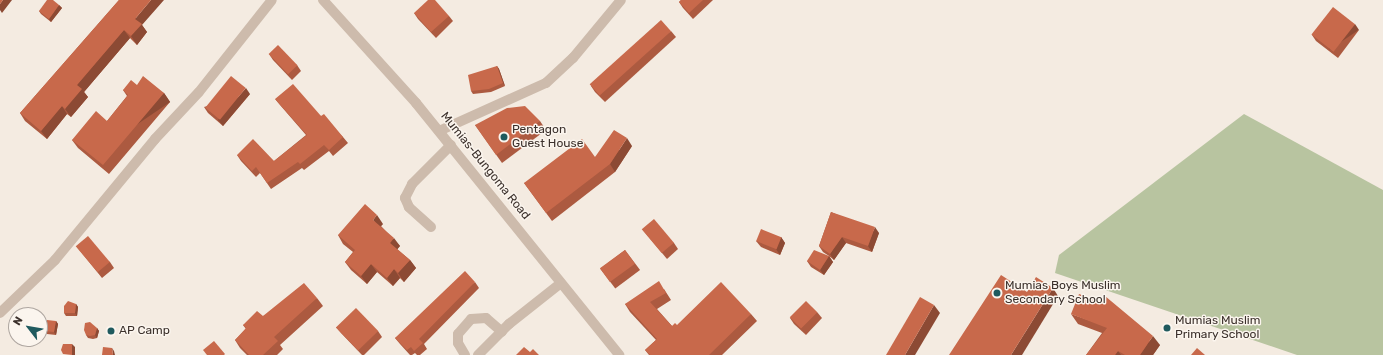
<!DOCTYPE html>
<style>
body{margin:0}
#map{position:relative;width:1383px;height:355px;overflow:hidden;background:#f4ebe1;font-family:Rubik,sans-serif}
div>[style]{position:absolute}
.green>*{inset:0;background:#b8c4a0}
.minor>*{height:10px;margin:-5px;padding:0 5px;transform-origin:5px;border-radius:5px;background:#cdbbac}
.wall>*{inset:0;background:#ac5a40;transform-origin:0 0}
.shaded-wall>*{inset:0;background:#8c4a34;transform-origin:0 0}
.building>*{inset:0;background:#c8694b;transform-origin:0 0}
.dots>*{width:11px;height:11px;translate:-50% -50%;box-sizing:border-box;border:2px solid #fbf5ee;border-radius:50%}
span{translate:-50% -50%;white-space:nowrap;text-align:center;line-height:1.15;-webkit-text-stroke:3px #fbf5ee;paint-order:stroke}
.poi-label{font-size:12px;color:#3b302b}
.left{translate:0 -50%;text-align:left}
.street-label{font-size:12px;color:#3b302b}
.north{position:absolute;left:8px;top:307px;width:40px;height:40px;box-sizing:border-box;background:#fbf5ee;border:1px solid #aea6a0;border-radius:50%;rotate:301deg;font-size:11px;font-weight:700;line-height:16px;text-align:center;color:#3b302b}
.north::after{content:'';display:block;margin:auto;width:14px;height:18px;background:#1f5a5e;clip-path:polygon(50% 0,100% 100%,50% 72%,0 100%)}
</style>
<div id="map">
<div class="green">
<i style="clip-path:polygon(1244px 114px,1383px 190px,1383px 355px,1297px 355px,1055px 273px,1059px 255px)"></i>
</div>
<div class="minor">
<i style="left:323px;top:0;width:139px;rotate:47.9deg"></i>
<i style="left:416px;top:103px;width:324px;rotate:51.1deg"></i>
<i style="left:439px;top:131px;width:117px;rotate:-24.2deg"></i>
<i style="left:546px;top:83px;width:37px;rotate:-43deg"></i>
<i style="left:573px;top:58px;width:75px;rotate:-50.4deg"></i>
<i style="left:431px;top:227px;width:30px;rotate:-138deg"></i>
<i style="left:409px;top:207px;width:10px;rotate:-114deg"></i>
<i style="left:405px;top:198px;width:16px;rotate:-63deg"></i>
<i style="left:412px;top:184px;width:55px;rotate:-45deg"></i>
<i style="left:0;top:313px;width:76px;rotate:-43.9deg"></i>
<i style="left:55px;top:260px;width:157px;rotate:-50.4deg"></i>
<i style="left:155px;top:139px;width:64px;rotate:-46.9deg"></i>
<i style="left:199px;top:92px;width:117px;rotate:-51.6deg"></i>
<i style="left:465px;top:355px;width:14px;rotate:-120deg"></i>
<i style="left:458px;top:343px;width:9px;rotate:-90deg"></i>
<i style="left:458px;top:334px;width:20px;rotate:-49deg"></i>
<i style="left:471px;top:319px;width:15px;rotate:-4deg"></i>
<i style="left:486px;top:318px;width:21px;rotate:41deg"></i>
<i style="left:478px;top:355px;width:44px;rotate:-45deg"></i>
<i style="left:509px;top:324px;width:66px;rotate:-38.3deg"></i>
</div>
<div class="wall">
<i style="clip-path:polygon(119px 0,142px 25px,147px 32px,137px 45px,130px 38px,84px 92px,88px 97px,71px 117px,67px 114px,47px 139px,25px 121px,20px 113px)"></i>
<i style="clip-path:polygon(681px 0,713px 0,693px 19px,683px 8px,679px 2px)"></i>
<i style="clip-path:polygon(59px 5px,62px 8px,51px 22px,41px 14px,39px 11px)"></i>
<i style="clip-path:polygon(414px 13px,449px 16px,453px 21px,436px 38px,418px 19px)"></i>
<i style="clip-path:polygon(1359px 30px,1338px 58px,1316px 41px,1312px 35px)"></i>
<i style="clip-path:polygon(671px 31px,676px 37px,605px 102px,595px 92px,591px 86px)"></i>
<i style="clip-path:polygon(269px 54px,297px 65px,301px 71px,292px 80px,273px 60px)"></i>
<i style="clip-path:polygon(497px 66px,499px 69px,505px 86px,491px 92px,473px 94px,471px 91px)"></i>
<i style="clip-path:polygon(137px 85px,164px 93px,170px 102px,109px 174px,78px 148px,72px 140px,107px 121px,127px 96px,123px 90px)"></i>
<i style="clip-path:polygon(250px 94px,223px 126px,208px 113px,204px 107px)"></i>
<i style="clip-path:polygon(275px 99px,321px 116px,343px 137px,348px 143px,333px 156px,329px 151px,304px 170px,302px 168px,271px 189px,260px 173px,256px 177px,241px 161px,237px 155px,274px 161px,306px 135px,280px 105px)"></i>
<i style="clip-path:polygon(540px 121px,546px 130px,502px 163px,475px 125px)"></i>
<i style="clip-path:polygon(632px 146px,615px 172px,552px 221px,524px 183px,595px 157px)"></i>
<i style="clip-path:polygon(831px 212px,879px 233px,872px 252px,846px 243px,834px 260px,829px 256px,833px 262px,824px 275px,811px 267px,807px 261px,829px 256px,823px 252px,819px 246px)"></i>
<i style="clip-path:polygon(383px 224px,381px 226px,400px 246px,397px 249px,410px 260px,416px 268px,404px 282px,400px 278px,393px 286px,377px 272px,367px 284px,351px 270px,345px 262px,353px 252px,343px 244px,338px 235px)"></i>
<i style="clip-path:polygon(642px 229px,674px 243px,678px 249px,667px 259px)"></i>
<i style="clip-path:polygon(781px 237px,785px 243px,780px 255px,761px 247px,756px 241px)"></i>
<i style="clip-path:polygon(76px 246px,110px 262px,114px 268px,102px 278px,81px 252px)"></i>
<i style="left:625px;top:250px;width:25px;height:31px;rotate:53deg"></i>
<i style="clip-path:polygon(475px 282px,479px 288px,424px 344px,427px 349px,420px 355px,417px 355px,415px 353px,412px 355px,410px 355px,400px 344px,395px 338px)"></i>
<i style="clip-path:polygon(664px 289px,671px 300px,657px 309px,672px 326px,751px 314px,757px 321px,722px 355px,649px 355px,645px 350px,656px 340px,630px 312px,625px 304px)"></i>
<i style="clip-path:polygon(317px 298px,323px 306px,280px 345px,283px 349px,277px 355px,247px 355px,240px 348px,235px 340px,246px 329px,243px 325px,263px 316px)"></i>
<i style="clip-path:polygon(76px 304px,78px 307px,77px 316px,66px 316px,64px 313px)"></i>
<i style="clip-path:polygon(817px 312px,822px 318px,806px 335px,794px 324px,790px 318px)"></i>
<i style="clip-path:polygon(1071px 314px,1160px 345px,1153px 355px,1086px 355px,1102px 333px,1078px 324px)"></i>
<i style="clip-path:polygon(56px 321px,58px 324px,56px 335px,47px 334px,45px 331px)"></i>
<i style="clip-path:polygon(336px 327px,378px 331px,382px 337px,364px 355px,362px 355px,341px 333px)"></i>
<i style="clip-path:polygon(97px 328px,99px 331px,97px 338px,93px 339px,88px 338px,86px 335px)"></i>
</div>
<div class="shaded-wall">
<i style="clip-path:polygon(3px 0,12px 0,2px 13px,0 10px,0 4px)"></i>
<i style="clip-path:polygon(151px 0,164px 0,142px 25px,147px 32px,137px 45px,131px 36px,135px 19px)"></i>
<i style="clip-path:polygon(59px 5px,62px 8px,51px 22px,49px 19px)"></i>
<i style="left:1355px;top:24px;width:7px;height:35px;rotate:56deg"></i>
<i style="clip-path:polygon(124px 30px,130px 38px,84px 92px,88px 97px,71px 117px,65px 109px,77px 85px)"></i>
<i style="clip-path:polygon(497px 66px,499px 69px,505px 86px,503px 83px)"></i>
<i style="clip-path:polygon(246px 88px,250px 94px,223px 126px,218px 120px)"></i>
<i style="left:164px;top:93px;width:11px;height:94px;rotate:56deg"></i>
<i style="clip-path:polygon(62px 106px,67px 114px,47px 139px,41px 131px)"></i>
<i style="clip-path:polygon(627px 138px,632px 146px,615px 172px,610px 164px)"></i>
<i style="clip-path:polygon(377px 215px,383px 224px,379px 228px,373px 220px)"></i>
<i style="clip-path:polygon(875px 227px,879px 233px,872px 252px,868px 246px)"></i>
<i style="clip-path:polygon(781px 237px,785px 243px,780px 255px,776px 249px)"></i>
<i style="clip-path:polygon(842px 237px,846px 243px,834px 260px,830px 254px)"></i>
<i style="clip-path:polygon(394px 238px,400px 246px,396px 251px,390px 243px)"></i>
<i style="clip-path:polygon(829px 256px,833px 262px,824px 275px,820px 270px)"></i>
<i style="clip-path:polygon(410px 260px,416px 268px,404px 282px,398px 273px)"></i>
<i style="clip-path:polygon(371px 264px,377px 272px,367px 284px,361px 276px)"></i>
<i style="clip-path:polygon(394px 269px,400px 278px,393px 286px,387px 278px)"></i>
<i style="clip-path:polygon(1053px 288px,1058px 296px,1022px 355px,1011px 355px)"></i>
<i style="clip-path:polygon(76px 304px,78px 307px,77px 316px,75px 313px)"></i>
<i style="clip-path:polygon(934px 305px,940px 313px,915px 355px,905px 355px)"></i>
<i style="clip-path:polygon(56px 321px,58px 324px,56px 335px,54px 332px)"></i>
<i style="clip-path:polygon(97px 328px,99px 331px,97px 338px,95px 335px)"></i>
<i style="clip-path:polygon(1153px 336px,1160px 345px,1153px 355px,1140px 355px)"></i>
<i style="clip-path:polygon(72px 344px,75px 347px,75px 355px,72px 355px)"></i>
<i style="clip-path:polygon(112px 348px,114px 351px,115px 355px,113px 355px)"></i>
<i style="clip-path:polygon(1118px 351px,1121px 355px,1115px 355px)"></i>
</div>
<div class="building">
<i style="clip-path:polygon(0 0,3px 0,0 4px)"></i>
<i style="clip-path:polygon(47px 0,53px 0,59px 5px,49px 19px,39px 11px)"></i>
<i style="clip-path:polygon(119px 0,151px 0,135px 19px,142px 24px,131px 36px,124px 30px,77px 85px,82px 89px,65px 109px,62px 106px,41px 131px,20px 113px)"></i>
<i style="clip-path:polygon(428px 0,435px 0,449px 16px,431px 32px,414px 13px)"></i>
<i style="clip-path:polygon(681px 0,703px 0,689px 13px,679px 2px)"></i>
<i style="left:1333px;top:7px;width:28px;height:35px;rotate:38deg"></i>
<i style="left:661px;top:20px;width:15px;height:96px;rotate:48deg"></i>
<i style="left:278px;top:45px;width:28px;height:13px;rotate:46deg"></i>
<i style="clip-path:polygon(497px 66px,503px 83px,489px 89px,471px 91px,468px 75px)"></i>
<i style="clip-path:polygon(143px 76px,164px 93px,103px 165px,72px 140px,96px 111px,107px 121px,128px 95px,123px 90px,131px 80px,137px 85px)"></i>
<i style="left:231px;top:76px;width:19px;height:41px;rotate:39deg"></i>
<i style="clip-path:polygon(293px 84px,321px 116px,324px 114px,343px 137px,329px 150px,324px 145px,300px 164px,298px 162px,267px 183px,256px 167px,252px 171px,237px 155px,253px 139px,274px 161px,307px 135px,275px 99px)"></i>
<i style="clip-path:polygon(525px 106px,540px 121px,496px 155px,475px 125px,507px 108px)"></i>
<i style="clip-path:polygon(614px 130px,627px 138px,610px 164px,546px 213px,524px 183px,582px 139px,595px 157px)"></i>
<i style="clip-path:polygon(365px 204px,377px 215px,373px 220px,394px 238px,390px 243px,410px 260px,398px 273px,394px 269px,387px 278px,371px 264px,361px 276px,345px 262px,355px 250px,338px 235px)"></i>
<i style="clip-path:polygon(831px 212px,875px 227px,868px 246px,842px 237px,830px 254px,819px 246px)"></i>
<i style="left:654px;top:219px;width:31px;height:16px;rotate:50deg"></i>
<i style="left:761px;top:229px;width:22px;height:13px;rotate:22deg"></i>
<i style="left:88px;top:236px;width:34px;height:16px;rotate:50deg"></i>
<i style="left:625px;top:250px;width:17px;height:31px;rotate:54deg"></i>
<i style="clip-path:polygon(814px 250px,829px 256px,820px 270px,807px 261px)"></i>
<i style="clip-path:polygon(465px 271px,475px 282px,419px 339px,423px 343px,414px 351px,411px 347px,407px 350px,395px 338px)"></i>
<i style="clip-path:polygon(1001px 275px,1027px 292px,1036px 277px,1053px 288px,1011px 355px,949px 355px)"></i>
<i style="clip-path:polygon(659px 281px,666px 293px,650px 302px,672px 326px,675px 323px,677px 325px,721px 282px,751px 314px,709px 355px,650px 355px,645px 350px,657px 339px,625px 304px)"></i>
<i style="clip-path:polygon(304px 283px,317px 298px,274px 337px,278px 341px,263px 355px,249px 355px,235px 340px,246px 328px,243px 325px,257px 311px,263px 316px)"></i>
<i style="clip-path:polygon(1079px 294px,1101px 302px,1105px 296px,1153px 336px,1140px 355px,1125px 355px,1118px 351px,1115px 355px,1086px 355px,1107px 328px,1071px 314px)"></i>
<i style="clip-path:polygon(920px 297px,934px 305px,905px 355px,886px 355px)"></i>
<i style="clip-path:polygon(68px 301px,76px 304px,75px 313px,64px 313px,64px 306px)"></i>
<i style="left:806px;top:301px;width:16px;height:23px;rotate:45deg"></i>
<i style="left:356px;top:308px;width:32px;height:28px;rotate:46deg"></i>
<i style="clip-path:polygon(47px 320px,56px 321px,54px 332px,45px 331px,42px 325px)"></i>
<i style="clip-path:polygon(90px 322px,97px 328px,95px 335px,90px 336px,86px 335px,84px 330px,85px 323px)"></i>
<i style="clip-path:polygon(214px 341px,225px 354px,224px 355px,207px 355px,203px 350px)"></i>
<i style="clip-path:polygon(63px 344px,72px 344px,72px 355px,63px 354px,61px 350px)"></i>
<i style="clip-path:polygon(103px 347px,112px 348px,113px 355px,102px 355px)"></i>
<i style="clip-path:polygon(524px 347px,530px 352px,533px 349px,539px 355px,516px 355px)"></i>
<i style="clip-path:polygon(1197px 348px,1205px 355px,1191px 355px)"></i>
</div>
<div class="dots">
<i style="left:504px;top:137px;background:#1f5a5e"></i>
<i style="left:997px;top:293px;background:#1f5a5e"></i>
<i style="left:1167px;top:328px;background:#1f5a5e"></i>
<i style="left:111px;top:331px;background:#1f5a5e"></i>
</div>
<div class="poi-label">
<span class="left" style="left:512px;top:137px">Pentagon<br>Guest House</span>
<span class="left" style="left:1005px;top:293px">Mumias Boys Muslim<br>Secondary School</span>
<span class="left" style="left:1175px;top:328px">Mumias Muslim<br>Primary School</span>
<span class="left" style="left:119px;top:331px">AP Camp</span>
</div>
<div class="street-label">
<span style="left:485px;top:166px;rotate:51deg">Mumias-Bungoma Road</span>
</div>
<div class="north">N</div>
</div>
